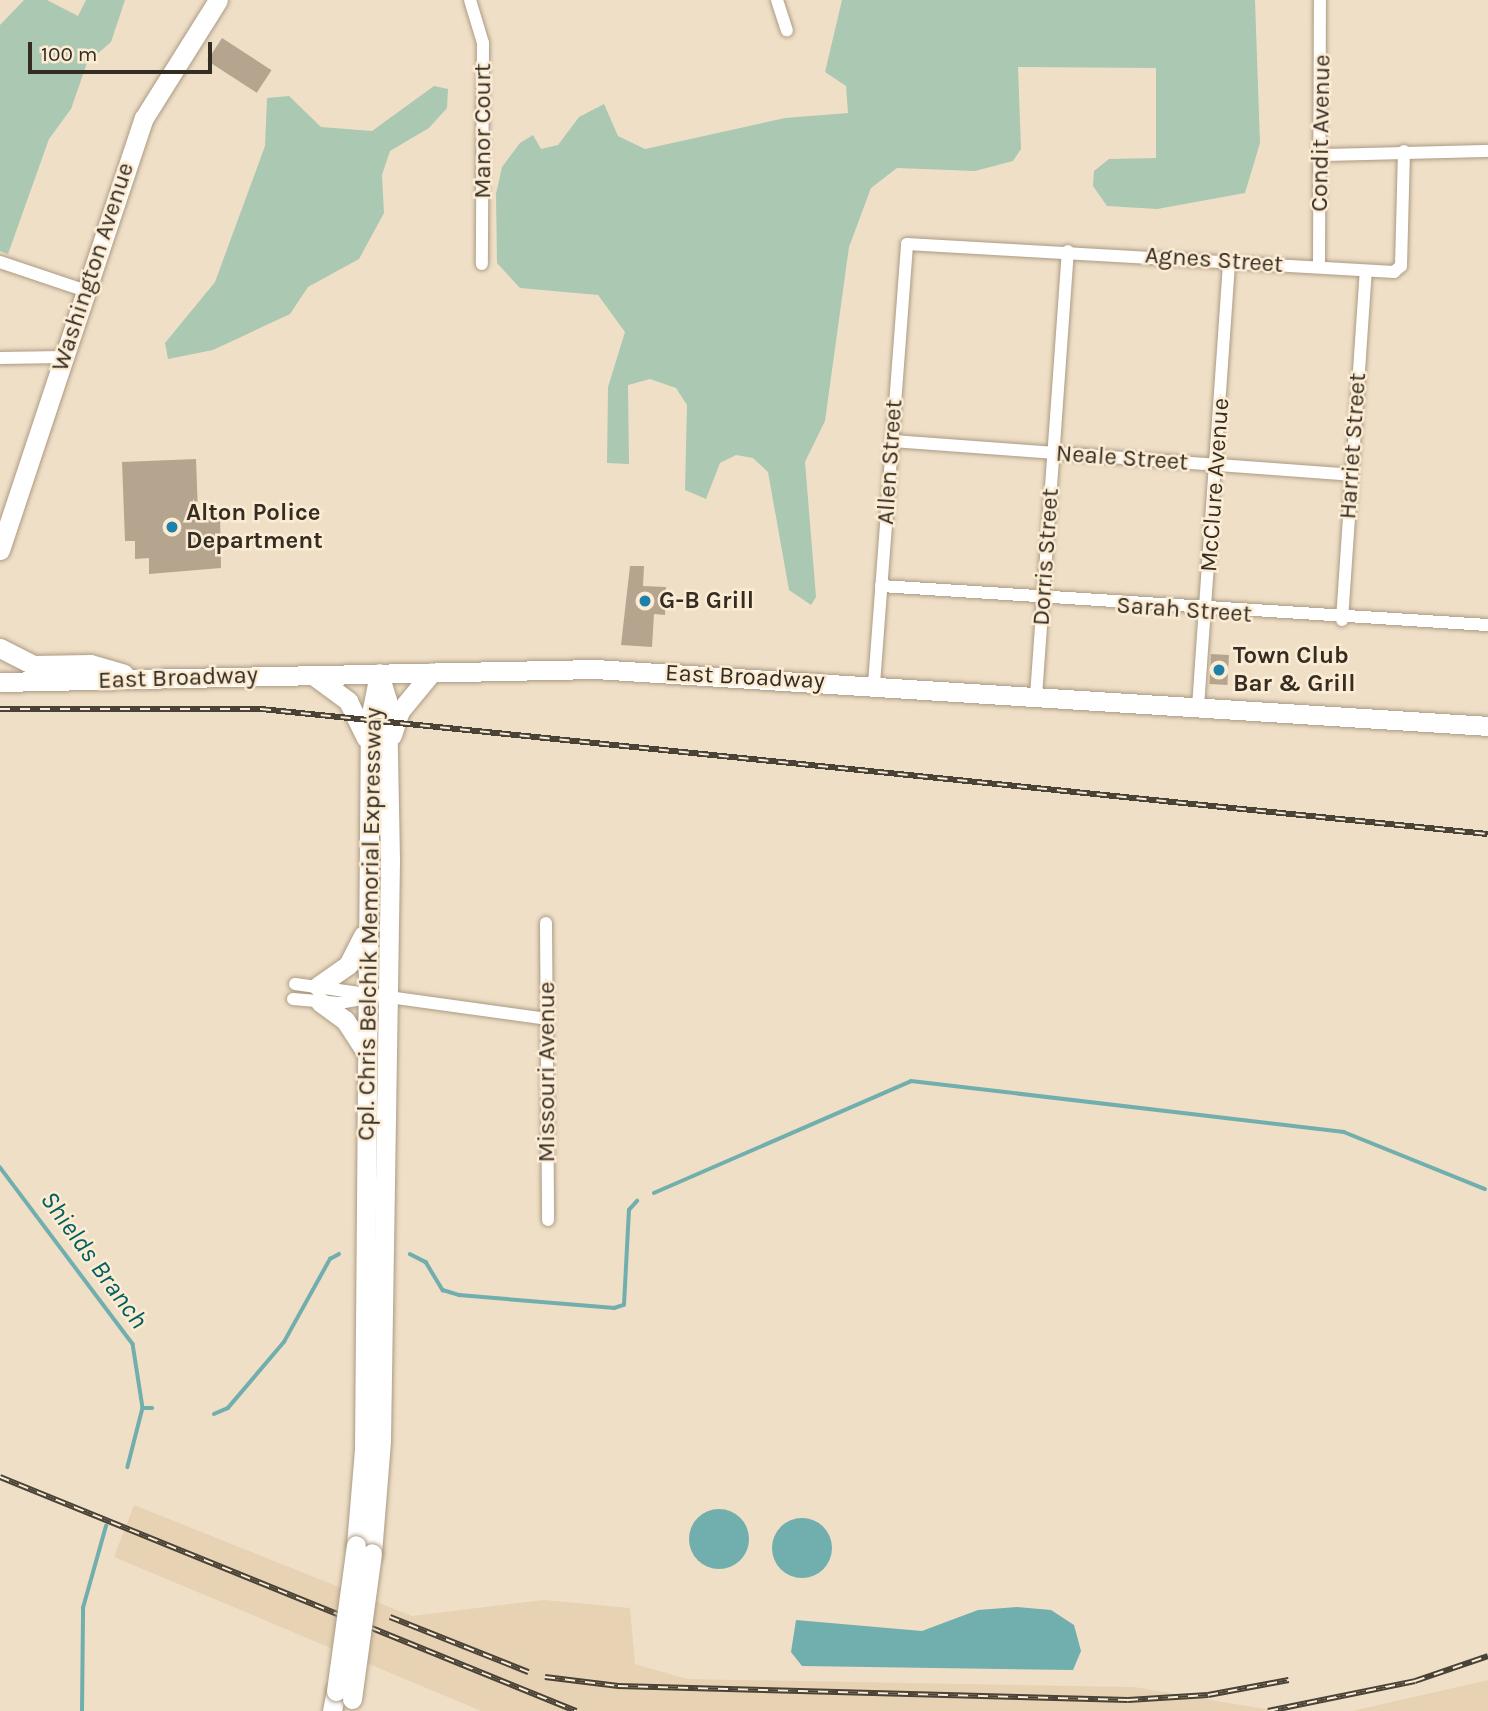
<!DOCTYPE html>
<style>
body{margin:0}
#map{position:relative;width:1488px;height:1711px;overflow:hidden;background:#f0dfc7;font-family:Karla,sans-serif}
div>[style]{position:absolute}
.built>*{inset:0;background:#e7d2b3}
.green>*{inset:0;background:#abc8b3}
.water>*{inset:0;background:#71aeae}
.round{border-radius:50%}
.stream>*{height:3.5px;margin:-1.75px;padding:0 1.75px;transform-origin:1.75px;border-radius:1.75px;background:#71aeae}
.building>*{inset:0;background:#b5a58e;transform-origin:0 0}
.roads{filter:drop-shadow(0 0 2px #ab9b84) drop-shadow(0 0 2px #ab9b84)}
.street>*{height:12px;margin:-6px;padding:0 6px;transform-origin:6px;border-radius:6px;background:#fff}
.secondary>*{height:19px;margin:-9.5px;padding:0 9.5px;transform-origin:9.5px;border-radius:9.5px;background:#fff}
.rail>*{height:6px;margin-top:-3px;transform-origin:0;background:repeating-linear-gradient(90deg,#fdecd4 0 10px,#494236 0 20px);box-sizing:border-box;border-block:2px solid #494236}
.bridges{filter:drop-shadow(0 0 2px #ab9b84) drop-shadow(0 0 2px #ab9b84)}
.secondary-bridge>*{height:19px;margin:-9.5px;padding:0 9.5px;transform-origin:9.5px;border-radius:9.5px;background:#fff}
.dots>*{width:19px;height:19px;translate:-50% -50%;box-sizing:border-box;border:4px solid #fdecd4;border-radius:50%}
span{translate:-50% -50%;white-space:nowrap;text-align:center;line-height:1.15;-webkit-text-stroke:5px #fdecd4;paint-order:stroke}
.street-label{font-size:24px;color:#332d23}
.poi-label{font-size:24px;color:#332d23;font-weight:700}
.left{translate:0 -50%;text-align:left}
.water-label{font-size:26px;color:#026060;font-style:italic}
.scale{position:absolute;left:28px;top:42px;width:184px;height:32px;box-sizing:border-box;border:4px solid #332d23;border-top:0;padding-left:9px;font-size:21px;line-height:24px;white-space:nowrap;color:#332d23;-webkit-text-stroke:5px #fdecd4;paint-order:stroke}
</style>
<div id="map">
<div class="built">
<i style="clip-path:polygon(134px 1505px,412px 1616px,544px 1600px,630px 1608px,635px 1664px,687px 1679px,1134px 1687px,1276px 1711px,481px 1711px,114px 1557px)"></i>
<i style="clip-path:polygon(1488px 1680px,1488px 1711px,1352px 1711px)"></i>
</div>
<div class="green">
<i style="clip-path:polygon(24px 0,47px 0,78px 16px,86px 0,125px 0,111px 42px,87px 63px,71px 109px,49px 139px,8px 254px,0 251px,0 25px)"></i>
<i style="clip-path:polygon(842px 0,1255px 0,1260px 143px,1245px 193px,1157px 209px,1107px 206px,1093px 186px,1094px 171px,1109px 159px,1156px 158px,1156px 68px,1018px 67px,1021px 149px,1013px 161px,975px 171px,897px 168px,871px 188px,849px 247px,825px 421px,805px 462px,816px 597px,811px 605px,789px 590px,768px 472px,753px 458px,736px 455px,720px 463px,706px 499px,685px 490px,687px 405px,676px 388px,650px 379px,628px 385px,629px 464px,607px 463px,608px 387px,625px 332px,598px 295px,520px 288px,497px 263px,496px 194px,502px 167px,520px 143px,533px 135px,541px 149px,558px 145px,579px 117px,604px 104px,618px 136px,645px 149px,785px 118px,848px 113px,846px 86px,825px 72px)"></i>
<i style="clip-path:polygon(434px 86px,448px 89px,447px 108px,429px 128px,390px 151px,382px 175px,384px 213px,359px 259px,308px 287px,290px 314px,213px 350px,168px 359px,165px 343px,215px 282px,265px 146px,267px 98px,289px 96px,321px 127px,372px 131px)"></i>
</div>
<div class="water">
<i class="round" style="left:689px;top:1509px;width:60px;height:60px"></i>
<i class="round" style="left:772px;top:1518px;width:60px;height:60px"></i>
<i style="clip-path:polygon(1017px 1607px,1051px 1610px,1074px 1625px,1081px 1651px,1073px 1670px,802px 1666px,791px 1652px,796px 1620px,922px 1631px,978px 1610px)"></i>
</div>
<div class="stream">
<i style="left:0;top:1167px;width:221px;rotate:53.1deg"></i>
<i style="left:133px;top:1344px;width:65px;rotate:81.1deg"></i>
<i style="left:143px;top:1408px;width:61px;rotate:104.3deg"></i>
<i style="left:654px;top:1193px;width:280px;rotate:-23.5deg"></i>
<i style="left:911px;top:1081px;width:436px;rotate:6.7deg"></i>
<i style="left:1344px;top:1132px;width:152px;rotate:22deg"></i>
<i style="left:410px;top:1254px;width:18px;rotate:27deg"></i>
<i style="left:426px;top:1262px;width:33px;rotate:59deg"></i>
<i style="left:443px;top:1290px;width:17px;rotate:17deg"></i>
<i style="left:459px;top:1295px;width:156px;rotate:4.8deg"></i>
<i style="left:614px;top:1308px;width:10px;rotate:-17deg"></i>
<i style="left:624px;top:1305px;width:95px;rotate:-87deg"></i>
<i style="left:629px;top:1210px;width:12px;rotate:-48deg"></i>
<i style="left:143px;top:1408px;width:9px"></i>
<i style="left:214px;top:1414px;width:15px;rotate:-23deg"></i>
<i style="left:228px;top:1408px;width:87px;rotate:-49.7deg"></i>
<i style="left:284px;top:1342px;width:95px;rotate:-61deg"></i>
<i style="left:330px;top:1259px;width:10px;rotate:-29deg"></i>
<i style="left:82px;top:1711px;width:103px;rotate:-89.4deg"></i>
<i style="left:83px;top:1608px;width:85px;rotate:-74.3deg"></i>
</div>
<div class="building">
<i style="left:222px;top:38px;width:59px;height:27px;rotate:33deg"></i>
<i style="clip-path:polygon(196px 459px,198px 513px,220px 513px,221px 568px,149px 574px,149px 558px,135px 559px,135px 541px,125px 541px,122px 462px)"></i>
<i style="clip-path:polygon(630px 566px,644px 566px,643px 586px,666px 587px,665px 615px,654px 614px,652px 647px,621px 645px)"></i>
<i style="left:1211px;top:654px;width:18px;height:30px;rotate:3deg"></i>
</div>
<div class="roads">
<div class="street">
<i style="left:470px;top:0;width:45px;rotate:73.2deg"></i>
<i style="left:483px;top:43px;width:221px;rotate:90.3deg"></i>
<i style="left:777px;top:0;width:32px;rotate:72deg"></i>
<i style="left:1322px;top:155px;width:166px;rotate:-1.4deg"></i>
<i style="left:0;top:262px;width:91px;rotate:18.6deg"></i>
<i style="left:1319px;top:267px;width:267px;rotate:-89.8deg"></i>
<i style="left:0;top:358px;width:63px;rotate:-0.9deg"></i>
<i style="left:892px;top:441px;width:461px;rotate:4.2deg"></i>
<i style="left:881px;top:586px;width:608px;rotate:3.68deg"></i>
<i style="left:1342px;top:620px;width:349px;rotate:-86.1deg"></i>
<i style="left:874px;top:684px;width:441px;rotate:-85.7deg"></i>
<i style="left:907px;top:244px;width:488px;rotate:3.3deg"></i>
<i style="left:1394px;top:272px;width:9px;rotate:-41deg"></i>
<i style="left:1401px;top:266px;width:115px;rotate:-88.5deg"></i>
<i style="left:1036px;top:696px;width:446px;rotate:-85.9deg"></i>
<i style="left:1198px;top:707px;width:446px;rotate:-86deg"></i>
<i style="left:546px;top:923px;width:297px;rotate:89.6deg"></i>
<i style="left:295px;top:984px;width:254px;rotate:7.9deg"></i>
<i style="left:293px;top:999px;width:46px;rotate:5deg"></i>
<i style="left:339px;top:1003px;width:27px;rotate:-10deg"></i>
</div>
<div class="secondary">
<i style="left:0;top:550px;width:455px;rotate:-71.6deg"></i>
<i style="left:144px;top:118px;width:139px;rotate:-57.9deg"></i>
<i style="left:0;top:648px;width:38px;rotate:27deg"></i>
<i style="left:34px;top:665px;width:56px;rotate:-1deg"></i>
<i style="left:90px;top:664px;width:35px;rotate:16deg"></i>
<i style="left:313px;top:675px;width:44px;rotate:36.6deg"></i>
<i style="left:348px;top:701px;width:41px;rotate:64.1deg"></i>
<i style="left:0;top:682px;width:595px;rotate:-1.25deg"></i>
<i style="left:595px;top:669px;width:895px;rotate:3.65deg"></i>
<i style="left:392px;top:735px;width:25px;rotate:-72deg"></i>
<i style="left:400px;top:711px;width:50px;rotate:-50.6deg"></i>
<i style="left:318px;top:986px;width:37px;rotate:-35deg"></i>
<i style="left:348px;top:965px;width:33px;rotate:-63deg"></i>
<i style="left:320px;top:1002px;width:31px;rotate:36deg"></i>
<i style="left:345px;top:1020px;width:37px;rotate:57deg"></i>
<i style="left:356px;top:1545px;width:95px;rotate:-85.2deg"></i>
<i style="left:364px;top:1450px;width:731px;rotate:-89.53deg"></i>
<i style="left:370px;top:719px;width:46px;rotate:-78.7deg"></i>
<i style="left:372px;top:1553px;width:113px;rotate:-85.4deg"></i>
<i style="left:381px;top:1440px;width:581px;rotate:-89.11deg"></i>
<i style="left:390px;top:859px;width:159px;rotate:-91.1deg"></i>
<i style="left:387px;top:700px;width:28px;rotate:-107deg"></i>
<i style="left:332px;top:1711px;width:20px;rotate:-79deg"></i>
</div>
</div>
<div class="rail">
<i style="left:0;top:709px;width:261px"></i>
<i style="left:261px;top:709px;width:1233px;rotate:5.82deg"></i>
<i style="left:0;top:1477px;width:622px;rotate:22.11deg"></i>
<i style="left:390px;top:1617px;width:149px;rotate:21.7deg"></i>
<i style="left:545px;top:1677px;width:74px;rotate:7deg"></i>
<i style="left:618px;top:1686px;width:510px;rotate:1.57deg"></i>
<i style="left:1128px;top:1700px;width:80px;rotate:-3.6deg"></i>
<i style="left:1208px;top:1695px;width:82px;rotate:-10.5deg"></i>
<i style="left:1268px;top:1711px;width:150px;rotate:-11.5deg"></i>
<i style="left:1415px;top:1681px;width:77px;rotate:-18.9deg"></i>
</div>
<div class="bridges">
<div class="secondary-bridge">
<i style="left:336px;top:1691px;width:147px;rotate:-82.2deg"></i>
<i style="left:352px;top:1699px;width:147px;rotate:-82.2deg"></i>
</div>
</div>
<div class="dots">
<i style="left:172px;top:527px;background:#1e81ac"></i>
<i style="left:645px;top:601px;background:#1e81ac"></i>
<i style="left:1219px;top:670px;background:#1e81ac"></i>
</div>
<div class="street-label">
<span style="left:483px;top:131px;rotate:-90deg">Manor Court</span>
<span style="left:1321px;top:133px;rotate:-89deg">Condit Avenue</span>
<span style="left:1214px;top:260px;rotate:4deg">Agnes Street</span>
<span style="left:93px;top:267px;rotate:-72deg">Washington Avenue</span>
<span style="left:1353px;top:446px;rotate:-86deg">Harriet Street</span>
<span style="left:1122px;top:458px;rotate:4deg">Neale Street</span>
<span style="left:890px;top:462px;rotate:-86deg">Allen Street</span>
<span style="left:1215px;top:485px;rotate:-86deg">McClure Avenue</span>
<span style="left:1046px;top:557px;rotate:-86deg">Dorris Street</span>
<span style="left:1184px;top:610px;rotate:4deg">Sarah Street</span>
<span style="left:745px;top:677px;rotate:3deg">East Broadway</span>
<span style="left:178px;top:678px;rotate:-2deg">East Broadway</span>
<span style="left:370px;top:924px;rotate:-89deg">Cpl. Chris Belchik Memorial Expressway</span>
<span style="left:547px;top:1072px;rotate:-90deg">Missouri Avenue</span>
</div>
<div class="poi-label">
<span class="left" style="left:186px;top:527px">Alton Police<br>Department</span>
<span class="left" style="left:659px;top:601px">G-B Grill</span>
<span class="left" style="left:1233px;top:670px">Town Club<br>Bar &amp; Grill</span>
</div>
<div class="water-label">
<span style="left:94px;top:1260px;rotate:54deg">Shields Branch</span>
</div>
<div class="scale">100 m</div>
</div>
